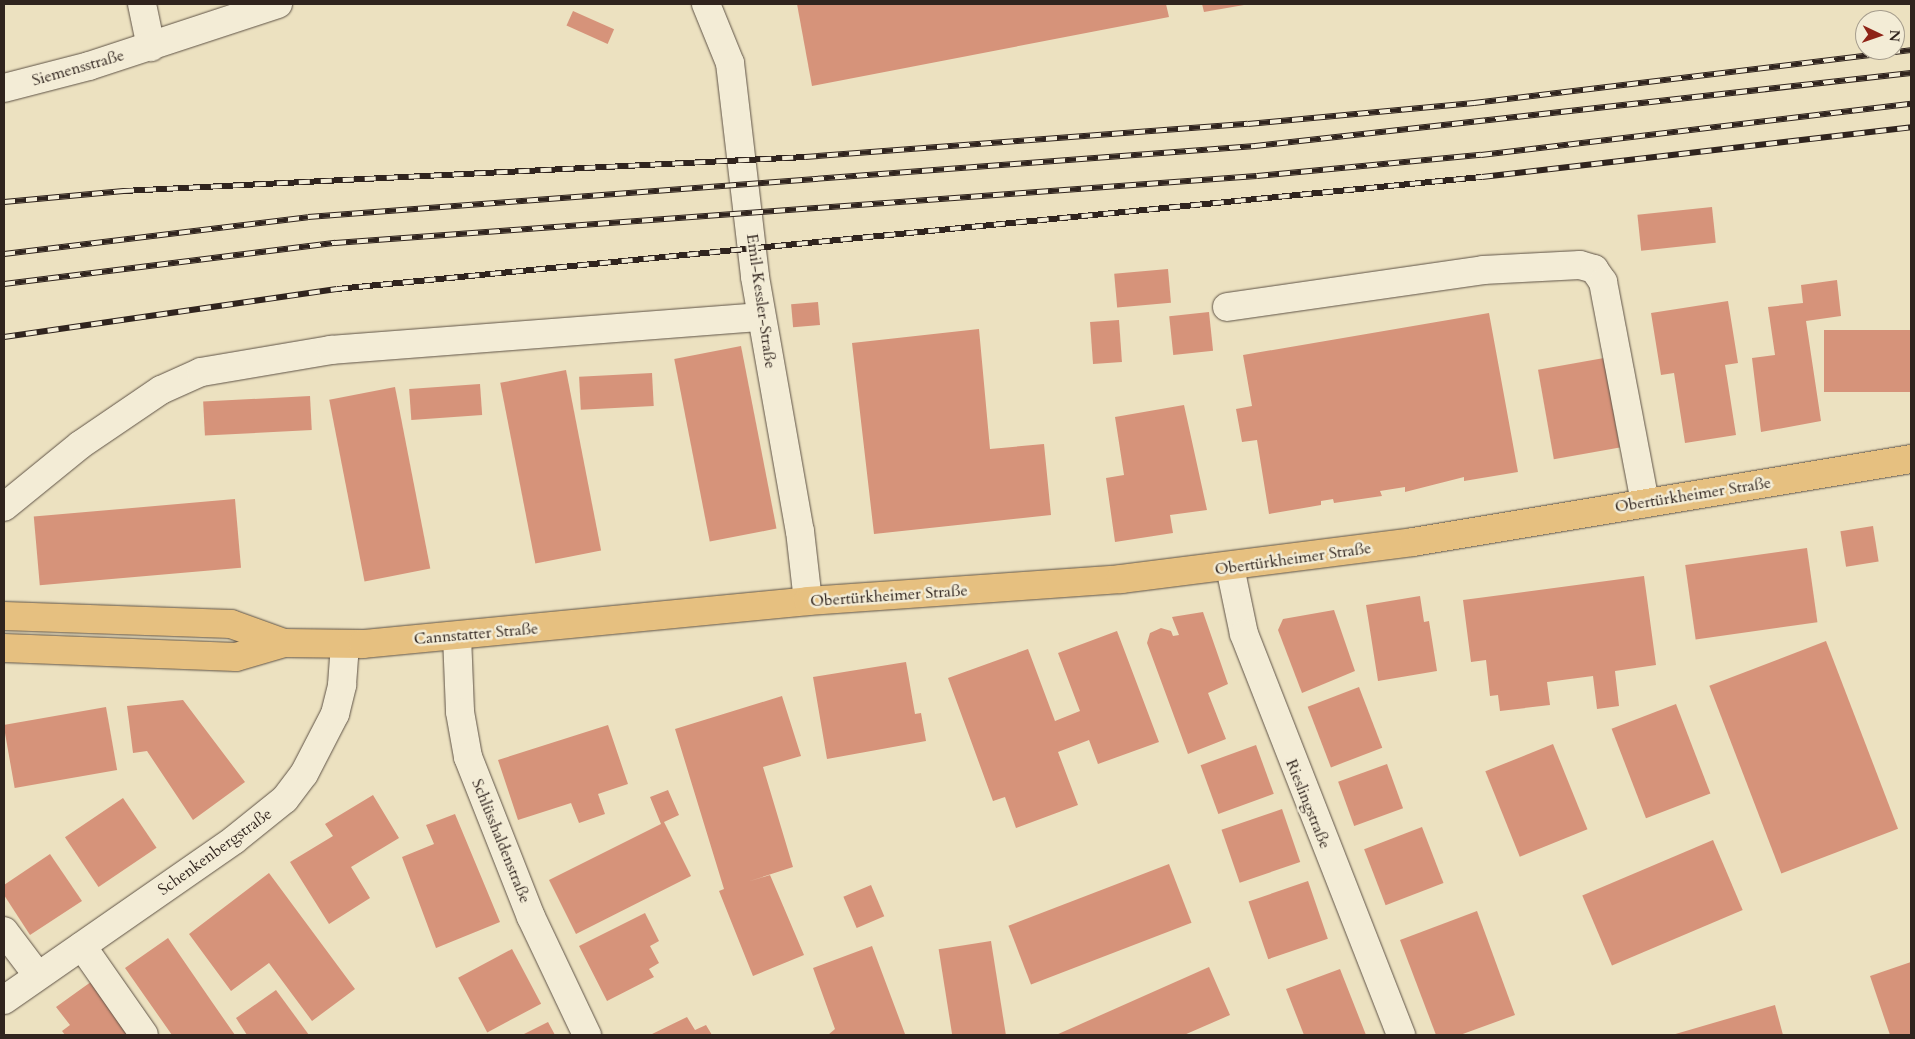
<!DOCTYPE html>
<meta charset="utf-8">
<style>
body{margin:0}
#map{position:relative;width:1915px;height:1039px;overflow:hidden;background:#ece1c0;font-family:Cardo,serif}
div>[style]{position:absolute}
.building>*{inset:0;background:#d6937a;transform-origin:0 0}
.roads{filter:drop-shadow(0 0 1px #5f5346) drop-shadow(0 0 1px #5f5346)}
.minor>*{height:28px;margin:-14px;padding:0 14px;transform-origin:14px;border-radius:14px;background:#f3ecd6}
.major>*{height:28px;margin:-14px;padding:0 14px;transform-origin:14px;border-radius:14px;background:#e6c080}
.rail>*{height:5.5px;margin-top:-2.75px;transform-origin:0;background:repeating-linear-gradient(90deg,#f3ecd6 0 11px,#30241e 0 22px);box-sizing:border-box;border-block:1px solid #30241e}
span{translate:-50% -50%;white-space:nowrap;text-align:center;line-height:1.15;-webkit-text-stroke:5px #f3ecd6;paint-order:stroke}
.street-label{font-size:16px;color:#30241e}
.frame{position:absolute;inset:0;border:5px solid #30241e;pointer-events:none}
.north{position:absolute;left:1855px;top:10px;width:50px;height:50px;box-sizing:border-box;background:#f3ecd6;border:1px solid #a59c8c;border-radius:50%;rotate:93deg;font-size:14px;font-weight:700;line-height:20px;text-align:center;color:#30241e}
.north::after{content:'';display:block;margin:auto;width:18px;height:22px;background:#8f2418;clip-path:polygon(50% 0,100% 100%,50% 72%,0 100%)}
</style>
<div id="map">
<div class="building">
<i style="clip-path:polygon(797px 4px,1166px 4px,1169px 17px,812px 86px)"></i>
<i style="clip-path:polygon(1202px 4px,1244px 4px,1244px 5px,1204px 12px)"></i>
<i style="left:573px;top:11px;width:45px;height:16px;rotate:24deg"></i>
<i style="left:1712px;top:207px;width:36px;height:75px;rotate:84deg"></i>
<i style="left:1168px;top:269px;width:34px;height:54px;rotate:85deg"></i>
<i style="clip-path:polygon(1837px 280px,1841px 316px,1806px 321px,1821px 421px,1761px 432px,1752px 358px,1775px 355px,1768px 307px,1803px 303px,1801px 285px)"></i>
<i style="clip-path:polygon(1728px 301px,1738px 363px,1725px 365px,1736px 435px,1685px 443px,1674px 373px,1661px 375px,1651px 313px)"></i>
<i style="left:818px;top:302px;width:23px;height:27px;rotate:85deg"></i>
<i style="left:1209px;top:312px;width:39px;height:40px;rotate:84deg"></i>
<i style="clip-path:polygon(1489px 313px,1518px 472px,1464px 481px,1464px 477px,1405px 492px,1405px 487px,1380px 491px,1382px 496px,1334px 503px,1333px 499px,1321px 501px,1321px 505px,1269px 514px,1257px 440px,1242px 442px,1236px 409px,1252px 406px,1243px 355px)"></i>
<i style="left:1119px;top:320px;width:42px;height:29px;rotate:86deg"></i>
<i style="clip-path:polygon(979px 329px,990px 449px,1044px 444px,1051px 515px,874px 534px,852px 343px)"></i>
<i style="left:1911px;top:330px;width:62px;height:87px;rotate:90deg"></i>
<i style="left:741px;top:346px;width:186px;height:68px;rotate:79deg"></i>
<i style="left:1604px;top:358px;width:91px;height:67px;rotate:80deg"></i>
<i style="left:566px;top:370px;width:184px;height:67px;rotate:79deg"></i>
<i style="left:652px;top:373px;width:33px;height:73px;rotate:87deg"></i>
<i style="left:480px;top:384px;width:31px;height:71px;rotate:86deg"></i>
<i style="left:395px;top:387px;width:185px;height:67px;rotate:79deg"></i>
<i style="left:310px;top:396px;width:34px;height:107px;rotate:87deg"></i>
<i style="clip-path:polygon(1184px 405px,1207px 510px,1170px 515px,1173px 533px,1115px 542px,1106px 478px,1124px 475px,1115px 417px)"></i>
<i style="left:235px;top:499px;width:69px;height:202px;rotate:85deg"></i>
<i style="left:1873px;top:526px;width:36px;height:33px;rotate:81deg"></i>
<i style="left:1807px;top:548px;width:75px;height:123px;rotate:82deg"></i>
<i style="clip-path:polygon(1644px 576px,1656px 665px,1615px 671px,1619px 706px,1597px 709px,1593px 676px,1547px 682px,1550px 705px,1500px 711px,1498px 695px,1490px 696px,1486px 660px,1471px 662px,1463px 600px)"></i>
<i style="clip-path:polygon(1420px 596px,1424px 622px,1429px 621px,1437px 671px,1378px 681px,1366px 605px)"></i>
<i style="clip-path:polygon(1334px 610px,1355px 671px,1302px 693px,1278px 630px,1283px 619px)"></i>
<i style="clip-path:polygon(1203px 612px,1228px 684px,1208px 693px,1226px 739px,1188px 754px,1147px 643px,1150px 633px,1161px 628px,1171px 631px,1173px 636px,1179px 635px,1172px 617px)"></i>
<i style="clip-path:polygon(1117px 631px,1159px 742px,1098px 764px,1089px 740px,1058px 752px,1078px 805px,1016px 828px,1005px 797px,993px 801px,948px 678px,1028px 649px,1055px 721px,1080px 711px,1058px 653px)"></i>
<i style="left:1826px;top:641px;width:201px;height:125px;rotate:69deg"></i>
<i style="clip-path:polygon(906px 662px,915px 714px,921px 713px,926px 741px,827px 759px,813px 677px)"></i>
<i style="left:1359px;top:687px;width:65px;height:55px;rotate:69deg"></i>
<i style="clip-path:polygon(782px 696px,801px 756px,763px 767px,793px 867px,747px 882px,770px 875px,804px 955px,753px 976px,719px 891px,724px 889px,675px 729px)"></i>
<i style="clip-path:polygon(183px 700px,245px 782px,193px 820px,147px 751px,133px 753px,127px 706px)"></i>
<i style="left:1676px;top:704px;width:96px;height:69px;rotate:69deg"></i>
<i style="left:106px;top:707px;width:64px;height:104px;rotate:80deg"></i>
<i style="clip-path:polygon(608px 725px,628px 784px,598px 794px,605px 814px,579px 823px,571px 803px,518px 820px,498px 760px)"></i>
<i style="left:1553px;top:744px;width:92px;height:73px;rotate:68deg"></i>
<i style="left:1256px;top:745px;width:52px;height:59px;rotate:70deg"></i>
<i style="left:1387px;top:764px;width:47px;height:52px;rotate:70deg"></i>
<i style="clip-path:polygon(668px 790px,679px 815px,664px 822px,691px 876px,576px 934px,549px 880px,661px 824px,650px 797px)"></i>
<i style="clip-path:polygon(373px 795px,399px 838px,351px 867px,370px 898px,329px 924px,290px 862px,333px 836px,325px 824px)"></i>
<i style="left:123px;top:798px;width:60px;height:70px;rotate:56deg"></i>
<i style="left:1282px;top:809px;width:56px;height:64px;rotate:71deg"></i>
<i style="clip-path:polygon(455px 814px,500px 922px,436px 948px,402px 857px,434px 844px,426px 825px)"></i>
<i style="left:1422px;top:827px;width:60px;height:62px;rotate:69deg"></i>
<i style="left:1713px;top:840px;width:76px;height:142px;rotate:67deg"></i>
<i style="clip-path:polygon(50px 854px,82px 901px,30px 935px,4px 895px,4px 885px)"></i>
<i style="left:1169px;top:864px;width:63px;height:172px;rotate:69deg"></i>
<i style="clip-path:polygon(269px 873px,355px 989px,312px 1021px,269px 963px,231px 991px,189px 934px)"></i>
<i style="left:1308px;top:881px;width:61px;height:63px;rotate:71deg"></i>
<i style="left:871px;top:885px;width:34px;height:30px;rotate:67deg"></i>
<i style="clip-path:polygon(1477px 911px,1515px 1015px,1460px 1035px,1436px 1035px,1400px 940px)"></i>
<i style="clip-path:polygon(645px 913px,659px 941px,650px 946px,659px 963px,649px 969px,654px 977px,607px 1001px,579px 946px)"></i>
<i style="clip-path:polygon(168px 938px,212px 1002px,235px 1035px,172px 1035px,125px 968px)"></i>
<i style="left:991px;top:941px;width:95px;height:53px;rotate:81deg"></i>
<i style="clip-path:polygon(872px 946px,905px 1034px,828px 1035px,835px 1029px,813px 968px)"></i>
<i style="left:512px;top:949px;width:62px;height:61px;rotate:62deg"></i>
<i style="clip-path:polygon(1911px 962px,1911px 1035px,1890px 1035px,1870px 976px)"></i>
<i style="clip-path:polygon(1209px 967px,1230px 1015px,1184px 1035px,1056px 1035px)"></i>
<i style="clip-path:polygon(1340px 969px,1366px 1035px,1304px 1035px,1286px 989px)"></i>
<i style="clip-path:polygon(95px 979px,135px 1035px,65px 1035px,62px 1031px,70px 1025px,56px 1007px)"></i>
<i style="clip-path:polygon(276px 990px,309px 1035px,247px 1035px,236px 1018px)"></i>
<i style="clip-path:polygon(1775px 1005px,1783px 1035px,1672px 1035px)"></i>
<i style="clip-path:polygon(687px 1017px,695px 1030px,706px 1025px,712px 1035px,650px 1035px)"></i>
<i style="clip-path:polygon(548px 1022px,555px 1035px,522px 1035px)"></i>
</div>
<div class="roads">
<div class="minor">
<i style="left:142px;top:4px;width:44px;rotate:78.2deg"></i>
<i style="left:706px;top:4px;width:64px;rotate:67.9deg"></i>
<i style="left:730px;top:63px;width:215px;rotate:83.3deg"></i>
<i style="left:755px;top:277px;width:258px;rotate:80deg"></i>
<i style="left:800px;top:531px;width:70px;rotate:83.5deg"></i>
<i style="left:4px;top:88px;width:88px;rotate:-14.5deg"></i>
<i style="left:89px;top:66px;width:199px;rotate:-18.2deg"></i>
<i style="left:1227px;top:307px;width:259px;rotate:-8.2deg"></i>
<i style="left:1483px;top:270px;width:97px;rotate:-3deg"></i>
<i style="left:1580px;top:265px;width:15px;rotate:16deg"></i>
<i style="left:1594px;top:269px;width:16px;rotate:55deg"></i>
<i style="left:1603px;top:282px;width:225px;rotate:79.2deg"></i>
<i style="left:4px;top:507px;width:98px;rotate:-39.2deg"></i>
<i style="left:80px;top:445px;width:98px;rotate:-34.2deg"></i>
<i style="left:161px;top:390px;width:44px;rotate:-24.2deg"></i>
<i style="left:201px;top:372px;width:132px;rotate:-9.6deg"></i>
<i style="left:331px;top:350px;width:431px;rotate:-4.4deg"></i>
<i style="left:1230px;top:567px;width:68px;rotate:78.2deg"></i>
<i style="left:1244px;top:634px;width:431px;rotate:68.6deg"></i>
<i style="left:457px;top:636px;width:76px;rotate:87.7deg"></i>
<i style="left:460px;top:712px;width:46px;rotate:79.9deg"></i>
<i style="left:468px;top:757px;width:172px;rotate:68.5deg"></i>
<i style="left:531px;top:917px;width:131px;rotate:64.6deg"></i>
<i style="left:4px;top:931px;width:56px;rotate:52.9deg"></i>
<i style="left:82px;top:946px;width:108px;rotate:55.1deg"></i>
<i style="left:4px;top:1000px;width:280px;rotate:-34.8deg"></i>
<i style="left:234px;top:840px;width:65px;rotate:-38.8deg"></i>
<i style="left:285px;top:799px;width:31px;rotate:-53deg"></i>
<i style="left:304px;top:774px;width:68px;rotate:-62.7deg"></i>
<i style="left:335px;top:714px;width:30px;rotate:-76deg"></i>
<i style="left:342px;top:685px;width:41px;rotate:-85.8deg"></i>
</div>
<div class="major">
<i style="left:4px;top:616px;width:227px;rotate:2deg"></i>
<i style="left:231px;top:624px;width:56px;rotate:19.7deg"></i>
<i style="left:4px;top:648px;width:232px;rotate:2.2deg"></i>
<i style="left:236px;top:657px;width:50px;rotate:-16.3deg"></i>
<i style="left:284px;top:643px;width:79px;rotate:0.7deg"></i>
<i style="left:363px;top:644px;width:447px;rotate:-5.5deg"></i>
<i style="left:808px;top:601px;width:314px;rotate:-4deg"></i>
<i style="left:1121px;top:579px;width:294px;rotate:-7.2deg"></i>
<i style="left:1413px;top:542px;width:505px;rotate:-9.46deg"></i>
</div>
</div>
<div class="rail">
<i style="left:4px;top:202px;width:120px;rotate:-5.3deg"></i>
<i style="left:123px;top:191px;width:683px;rotate:-2.85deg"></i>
<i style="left:805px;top:157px;width:444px;rotate:-4.3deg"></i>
<i style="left:1248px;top:124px;width:227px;rotate:-5.3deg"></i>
<i style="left:1474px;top:103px;width:440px;rotate:-6.9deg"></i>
<i style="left:4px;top:254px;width:306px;rotate:-6.9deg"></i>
<i style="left:308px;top:217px;width:950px;rotate:-4.29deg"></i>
<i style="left:1255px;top:146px;width:660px;rotate:-6.35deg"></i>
<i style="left:4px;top:284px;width:334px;rotate:-7.1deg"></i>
<i style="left:335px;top:243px;width:924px;rotate:-4.16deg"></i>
<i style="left:1257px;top:176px;width:225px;rotate:-5.4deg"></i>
<i style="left:1481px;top:155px;width:433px;rotate:-6.8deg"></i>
<i style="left:4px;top:337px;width:336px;rotate:-8.2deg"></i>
<i style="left:337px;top:289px;width:1150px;rotate:-5.59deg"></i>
<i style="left:1482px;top:177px;width:432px;rotate:-6.6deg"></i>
</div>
<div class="street-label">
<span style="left:78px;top:68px;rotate:-16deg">Siemensstraße</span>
<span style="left:761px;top:301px;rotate:82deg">Emil-Kessler-Straße</span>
<span style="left:1693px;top:495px;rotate:-9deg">Obertürkheimer Straße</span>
<span style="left:1293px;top:559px;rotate:-8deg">Obertürkheimer Straße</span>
<span style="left:889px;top:596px;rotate:-4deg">Obertürkheimer Straße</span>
<span style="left:476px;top:634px;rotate:-5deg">Cannstatter Straße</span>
<span style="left:1308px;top:804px;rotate:68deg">Rieslingstraße</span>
<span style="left:501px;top:841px;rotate:68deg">Schlüsshaldenstraße</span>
<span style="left:215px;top:852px;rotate:-36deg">Schenkenbergstraße</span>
</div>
<div class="frame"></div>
<div class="north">N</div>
</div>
